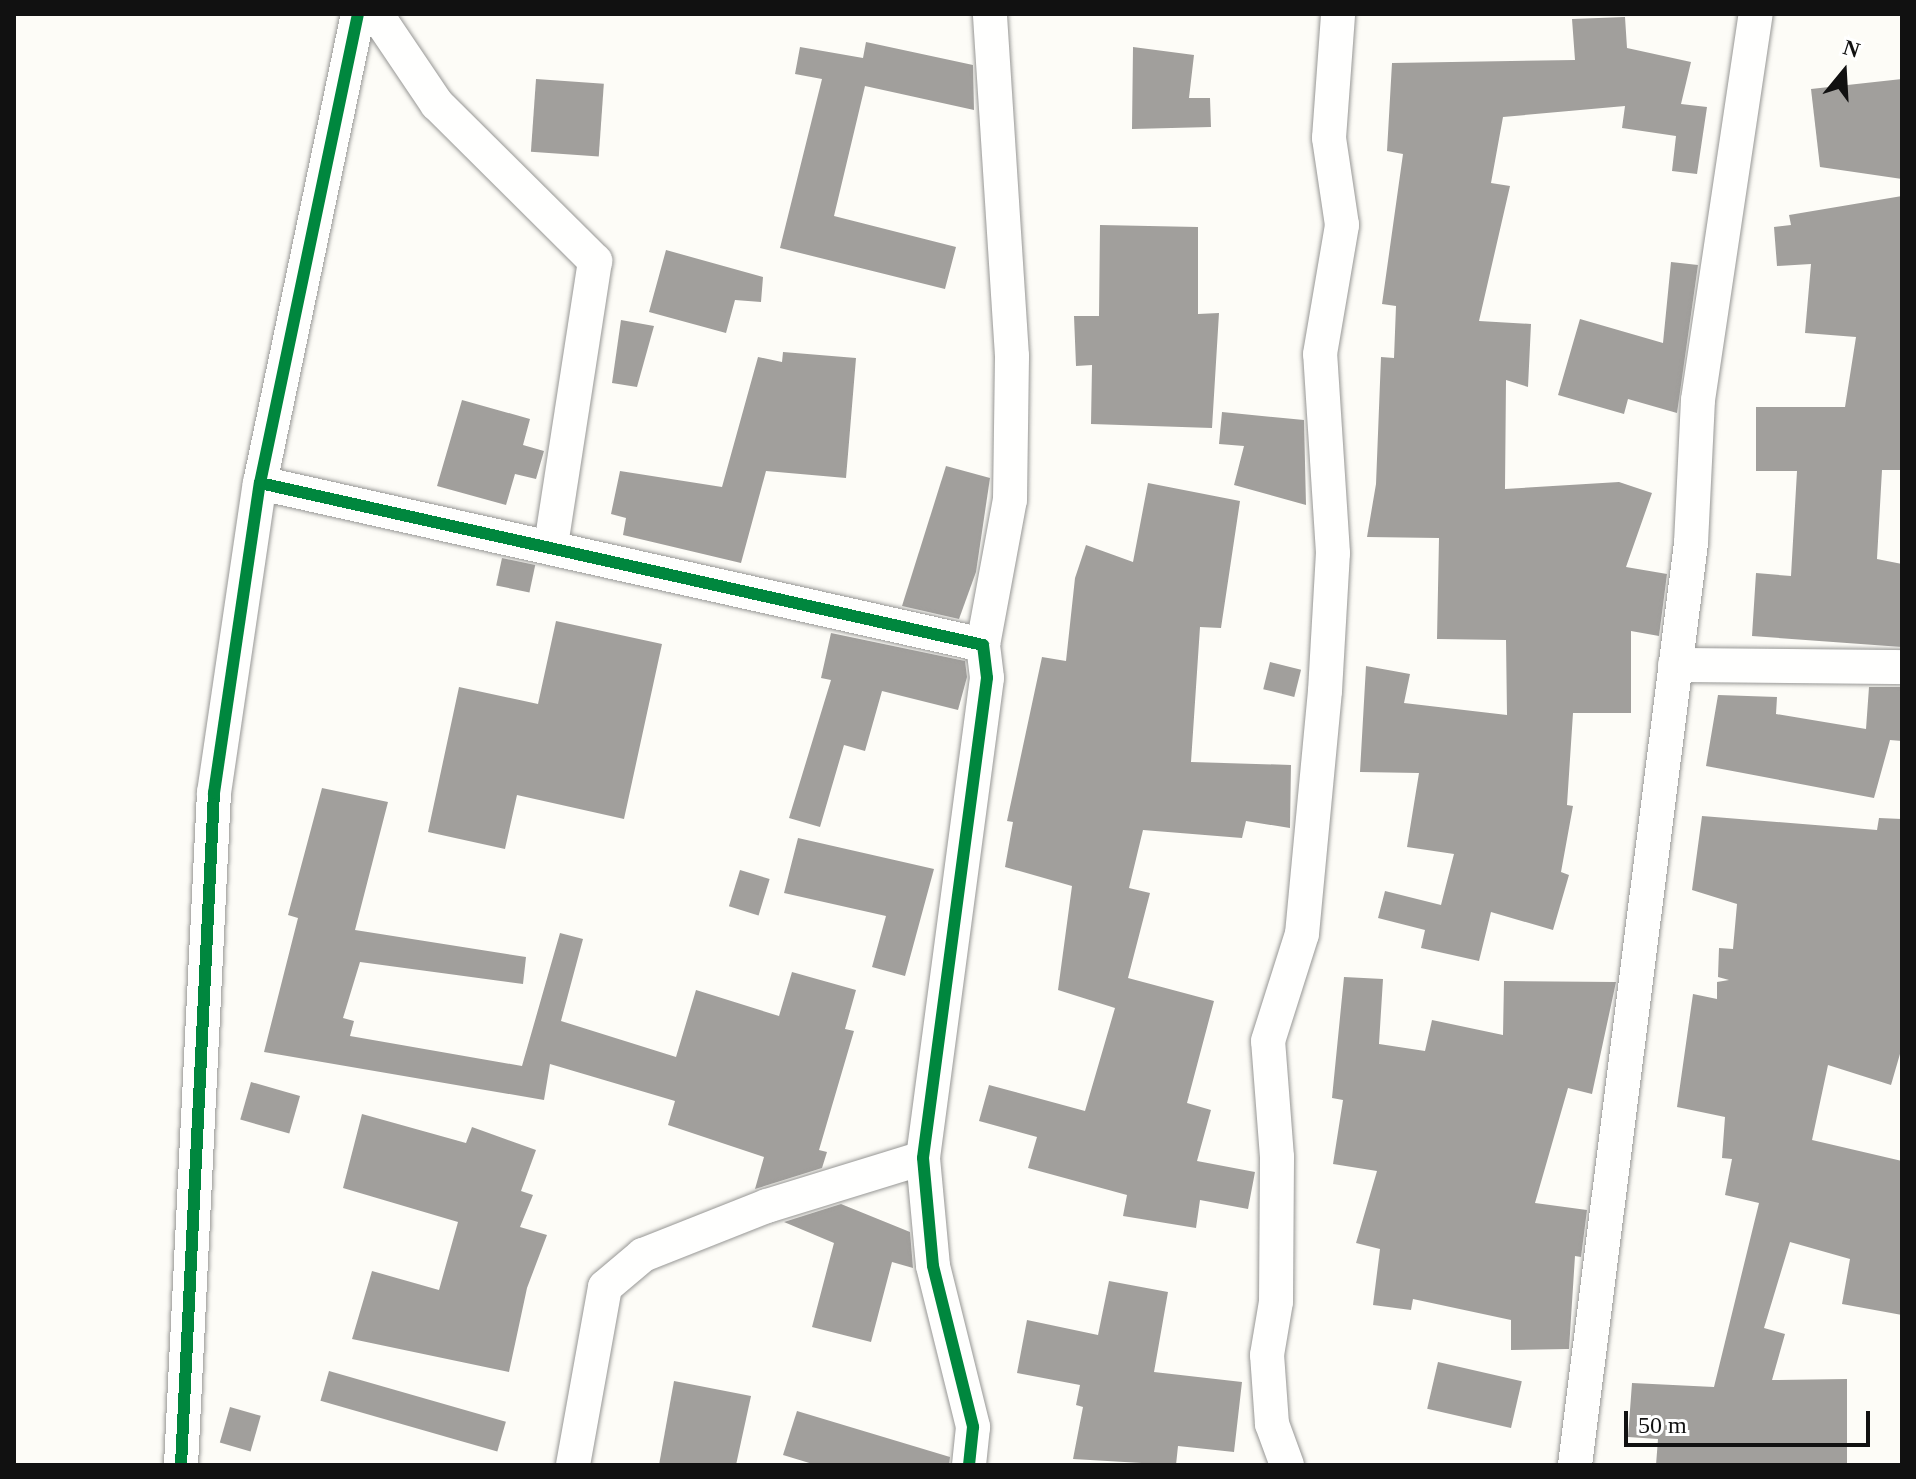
<!DOCTYPE html>
<style>
body{margin:0}
#map{position:relative;width:1916px;height:1479px;overflow:hidden;background:#fdfcf7;font-family:"Times New Roman",serif}
div>[style]{position:absolute}
.building>*{inset:0;background:#a19f9c;transform-origin:0 0}
.roads{filter:drop-shadow(0 0 2px #979795) drop-shadow(0 0 2px #979795)}
.minor>*{height:34px;margin:-17px;padding:0 17px;transform-origin:17px;border-radius:17px;background:#fffffe}
.cycleway>*{height:12px;margin:-6px;padding:0 6px;transform-origin:6px;border-radius:6px;background:#00873e}
span{translate:-50% -50%;white-space:nowrap;text-align:center;line-height:1.15;-webkit-text-stroke:8px #fff;paint-order:stroke}
.frame{position:absolute;inset:0;border:16px solid #111;pointer-events:none}
.north{position:absolute;left:1804px;top:32px;width:80px;height:80px;-webkit-text-stroke:6px #fff;paint-order:stroke;rotate:18deg;font-size:22px;font-weight:700;line-height:32px;text-align:center;color:#111}
.north::after{content:'';display:block;margin:auto;width:28px;height:36px;background:#111;clip-path:polygon(50% 0,100% 100%,50% 72%,0 100%)}
.scale{position:absolute;left:1624px;top:1411px;width:246px;height:36px;box-sizing:border-box;border:4px solid #111;border-top:0;padding-left:10px;font-size:24px;line-height:28px;white-space:nowrap;color:#111;-webkit-text-stroke:6px #fff;paint-order:stroke}
</style>
<div id="map">
<div class="building">
<i style="clip-path:polygon(1625px 17px,1627px 48px,1691px 62px,1681px 104px,1707px 107px,1697px 174px,1672px 171px,1676px 136px,1622px 128px,1625px 106px,1503px 117px,1491px 183px,1510px 186px,1479px 321px,1531px 324px,1528px 387px,1506px 380px,1505px 489px,1619px 482px,1652px 493px,1626px 567px,1667px 574px,1659px 636px,1631px 631px,1631px 713px,1573px 713px,1567px 805px,1573px 806px,1561px 872px,1569px 875px,1553px 930px,1491px 912px,1479px 961px,1421px 948px,1425px 930px,1378px 918px,1385px 891px,1441px 905px,1454px 854px,1407px 847px,1419px 773px,1360px 772px,1366px 666px,1410px 674px,1404px 703px,1507px 715px,1506px 640px,1437px 639px,1439px 538px,1367px 537px,1376px 484px,1381px 357px,1394px 358px,1396px 306px,1382px 304px,1403px 154px,1387px 151px,1392px 63px,1575px 60px,1572px 19px)"></i>
<i style="clip-path:polygon(866px 42px,973px 65px,974px 110px,865px 86px,834px 216px,956px 247px,945px 289px,780px 248px,822px 79px,795px 74px,800px 47px,863px 58px)"></i>
<i style="clip-path:polygon(1133px 47px,1194px 55px,1189px 98px,1210px 98px,1211px 127px,1132px 129px)"></i>
<i style="left:536px;top:79px;width:68px;height:73px;rotate:4deg"></i>
<i style="clip-path:polygon(1902px 79px,1902px 179px,1820px 167px,1811px 89px)"></i>
<i style="clip-path:polygon(1902px 196px,1902px 470px,1882px 470px,1877px 559px,1902px 564px,1902px 647px,1752px 636px,1756px 573px,1791px 576px,1797px 471px,1756px 471px,1756px 407px,1845px 407px,1856px 337px,1805px 333px,1811px 264px,1777px 266px,1774px 227px,1791px 225px,1789px 215px)"></i>
<i style="clip-path:polygon(1100px 225px,1198px 227px,1198px 314px,1219px 313px,1212px 428px,1091px 424px,1092px 365px,1076px 366px,1074px 316px,1099px 316px)"></i>
<i style="clip-path:polygon(666px 250px,763px 277px,761px 302px,735px 300px,726px 333px,649px 312px)"></i>
<i style="clip-path:polygon(1671px 262px,1698px 265px,1677px 413px,1628px 399px,1624px 414px,1558px 395px,1580px 319px,1663px 343px)"></i>
<i style="clip-path:polygon(621px 320px,654px 326px,637px 387px,612px 383px)"></i>
<i style="clip-path:polygon(783px 352px,856px 358px,846px 478px,766px 471px,741px 563px,623px 535px,626px 518px,611px 514px,620px 471px,722px 487px,758px 357px,782px 362px)"></i>
<i style="clip-path:polygon(462px 400px,530px 419px,523px 445px,544px 451px,536px 479px,515px 474px,506px 505px,437px 486px)"></i>
<i style="clip-path:polygon(1222px 412px,1304px 420px,1306px 505px,1234px 485px,1244px 446px,1219px 444px)"></i>
<i style="clip-path:polygon(946px 466px,990px 478px,976px 572px,959px 619px,902px 606px)"></i>
<i style="clip-path:polygon(1148px 483px,1240px 501px,1221px 628px,1200px 627px,1191px 762px,1291px 765px,1290px 828px,1246px 821px,1242px 838px,1143px 830px,1129px 888px,1150px 893px,1128px 978px,1214px 1001px,1187px 1103px,1211px 1110px,1197px 1161px,1255px 1172px,1248px 1209px,1200px 1200px,1196px 1228px,1123px 1216px,1127px 1195px,1028px 1168px,1037px 1137px,979px 1121px,989px 1085px,1085px 1111px,1115px 1008px,1058px 990px,1072px 886px,1005px 867px,1013px 822px,1007px 821px,1042px 657px,1066px 661px,1075px 578px,1086px 545px,1133px 562px)"></i>
<i style="left:502px;top:558px;width:34px;height:28px;rotate:12deg"></i>
<i style="clip-path:polygon(556px 621px,662px 644px,624px 819px,517px 795px,505px 849px,428px 832px,459px 687px,538px 704px)"></i>
<i style="clip-path:polygon(831px 633px,965px 661px,967px 677px,958px 710px,882px 691px,865px 751px,844px 745px,820px 827px,789px 818px,831px 680px,821px 678px)"></i>
<i style="left:1270px;top:662px;width:32px;height:28px;rotate:14deg"></i>
<i style="clip-path:polygon(1869px 687px,1902px 687px,1902px 741px,1890px 740px,1874px 798px,1706px 766px,1718px 695px,1777px 697px,1776px 714px,1866px 729px)"></i>
<i style="clip-path:polygon(322px 788px,388px 802px,355px 930px,526px 957px,523px 984px,360px 962px,343px 1018px,354px 1021px,350px 1036px,522px 1066px,560px 933px,583px 939px,561px 1021px,676px 1057px,696px 990px,779px 1016px,792px 972px,856px 990px,845px 1029px,854px 1031px,819px 1150px,827px 1152px,822px 1168px,755px 1189px,764px 1157px,668px 1125px,675px 1101px,550px 1064px,544px 1100px,264px 1052px,298px 918px,288px 915px)"></i>
<i style="clip-path:polygon(1702px 816px,1877px 830px,1879px 818px,1902px 819px,1902px 1047px,1891px 1085px,1828px 1065px,1812px 1140px,1902px 1161px,1902px 1315px,1842px 1304px,1850px 1259px,1790px 1242px,1764px 1328px,1785px 1334px,1772px 1380px,1847px 1379px,1847px 1465px,1656px 1465px,1658px 1439px,1628px 1437px,1632px 1383px,1714px 1387px,1759px 1203px,1725px 1195px,1732px 1159px,1722px 1158px,1725px 1117px,1677px 1107px,1693px 994px,1717px 999px,1717px 982px,1729px 980px,1718px 977px,1719px 948px,1733px 949px,1737px 904px,1692px 890px)"></i>
<i style="clip-path:polygon(798px 838px,934px 869px,905px 976px,872px 967px,886px 916px,784px 893px)"></i>
<i style="left:740px;top:870px;width:31px;height:38px;rotate:17deg"></i>
<i style="clip-path:polygon(1344px 977px,1383px 979px,1379px 1044px,1425px 1051px,1432px 1020px,1503px 1035px,1504px 981px,1616px 982px,1592px 1094px,1568px 1088px,1535px 1203px,1587px 1210px,1581px 1257px,1575px 1256px,1569px 1349px,1511px 1350px,1511px 1320px,1413px 1299px,1411px 1310px,1373px 1305px,1380px 1249px,1356px 1243px,1377px 1171px,1333px 1164px,1343px 1100px,1332px 1098px)"></i>
<i style="left:251px;top:1082px;width:51px;height:39px;rotate:16deg"></i>
<i style="clip-path:polygon(362px 1114px,466px 1143px,472px 1127px,536px 1150px,521px 1191px,533px 1195px,520px 1227px,547px 1235px,527px 1288px,509px 1372px,352px 1339px,372px 1271px,439px 1290px,458px 1222px,343px 1188px)"></i>
<i style="clip-path:polygon(841px 1204px,910px 1232px,913px 1268px,892px 1262px,871px 1342px,812px 1327px,834px 1243px,784px 1222px)"></i>
<i style="clip-path:polygon(1109px 1281px,1168px 1292px,1154px 1372px,1242px 1382px,1234px 1452px,1178px 1446px,1176px 1465px,1073px 1459px,1083px 1407px,1076px 1405px,1080px 1385px,1017px 1373px,1027px 1320px,1098px 1335px)"></i>
<i style="left:1438px;top:1362px;width:86px;height:48px;rotate:13deg"></i>
<i style="left:329px;top:1371px;width:184px;height:31px;rotate:16deg"></i>
<i style="clip-path:polygon(674px 1381px,751px 1396px,736px 1465px,659px 1465px)"></i>
<i style="left:230px;top:1407px;width:32px;height:37px;rotate:16deg"></i>
<i style="clip-path:polygon(797px 1411px,950px 1457px,949px 1465px,816px 1465px,783px 1455px)"></i>
</div>
<div class="roads">
<div class="minor">
<i style="left:367px;top:14px;width:19px;rotate:32deg"></i>
<i style="left:383px;top:24px;width:97px;rotate:56deg"></i>
<i style="left:437px;top:104px;width:223px;rotate:44.8deg"></i>
<i style="left:595px;top:261px;width:288px;rotate:98.8deg"></i>
<i style="left:260px;top:483px;width:741px;rotate:12.63deg"></i>
<i style="left:983px;top:645px;width:33px;rotate:83deg"></i>
<i style="left:987px;top:678px;width:484px;rotate:97.6deg"></i>
<i style="left:923px;top:1158px;width:108px;rotate:84.7deg"></i>
<i style="left:933px;top:1266px;width:166px;rotate:76deg"></i>
<i style="left:973px;top:1427px;width:38px;rotate:96deg"></i>
<i style="left:983px;top:645px;width:147px;rotate:-79.5deg"></i>
<i style="left:1010px;top:500px;width:144px;rotate:-89.2deg"></i>
<i style="left:1012px;top:356px;width:343px;rotate:-93.7deg"></i>
<i style="left:1675px;top:665px;width:227px;rotate:0.5deg"></i>
<i style="left:181px;top:1465px;width:673px;rotate:-87.19deg"></i>
<i style="left:214px;top:793px;width:313px;rotate:-81.6deg"></i>
<i style="left:260px;top:483px;width:479px;rotate:-78.2deg"></i>
<i style="left:573px;top:1465px;width:181px;rotate:-79.8deg"></i>
<i style="left:605px;top:1287px;width:50px;rotate:-40.1deg"></i>
<i style="left:643px;top:1255px;width:133px;rotate:-21.6deg"></i>
<i style="left:767px;top:1206px;width:163px;rotate:-17.1deg"></i>
<i style="left:1287px;top:1465px;width:44px;rotate:-110.1deg"></i>
<i style="left:1272px;top:1424px;width:69px;rotate:-94.1deg"></i>
<i style="left:1267px;top:1355px;width:54px;rotate:-80.4deg"></i>
<i style="left:1276px;top:1302px;width:145px;rotate:-89.6deg"></i>
<i style="left:1277px;top:1157px;width:116px;rotate:-94.4deg"></i>
<i style="left:1268px;top:1041px;width:112px;rotate:-72.4deg"></i>
<i style="left:1302px;top:934px;width:244px;rotate:-84.6deg"></i>
<i style="left:1325px;top:691px;width:138px;rotate:-86.7deg"></i>
<i style="left:1333px;top:553px;width:199px;rotate:-93.7deg"></i>
<i style="left:1320px;top:354px;width:131px;rotate:-80.3deg"></i>
<i style="left:1342px;top:225px;width:88px;rotate:-98.5deg"></i>
<i style="left:1329px;top:138px;width:124px;rotate:-85.8deg"></i>
<i style="left:1575px;top:1465px;width:929px;rotate:-82.83deg"></i>
<i style="left:1691px;top:543px;width:143px;rotate:-87.2deg"></i>
<i style="left:1698px;top:400px;width:390px;rotate:-81.5deg"></i>
</div>
</div>
<div class="cycleway">
<i style="left:260px;top:483px;width:741px;rotate:12.63deg"></i>
<i style="left:983px;top:645px;width:33px;rotate:83deg"></i>
<i style="left:987px;top:678px;width:484px;rotate:97.6deg"></i>
<i style="left:923px;top:1158px;width:108px;rotate:84.7deg"></i>
<i style="left:933px;top:1266px;width:166px;rotate:76deg"></i>
<i style="left:973px;top:1427px;width:38px;rotate:96deg"></i>
<i style="left:181px;top:1465px;width:673px;rotate:-87.19deg"></i>
<i style="left:214px;top:793px;width:313px;rotate:-81.6deg"></i>
<i style="left:260px;top:483px;width:479px;rotate:-78.2deg"></i>
</div>
<div class="frame"></div>
<div class="north">N</div>
<div class="scale">50 m</div>
</div>
